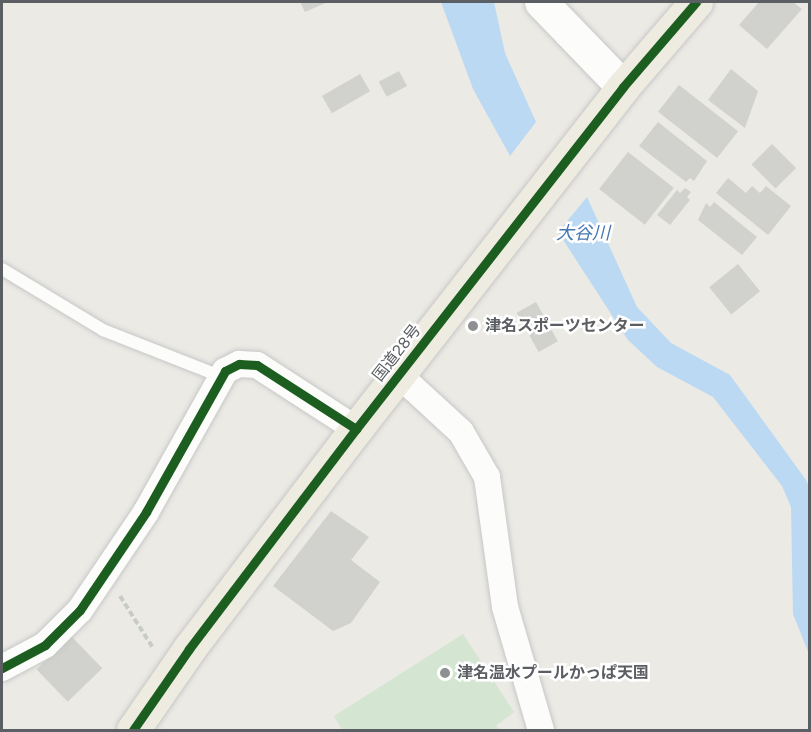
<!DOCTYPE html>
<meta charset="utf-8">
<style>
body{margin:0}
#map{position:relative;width:811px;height:732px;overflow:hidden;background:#ebeae5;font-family:Figtree,"Noto Sans JP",sans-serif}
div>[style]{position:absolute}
.green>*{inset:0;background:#d4e6d2}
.water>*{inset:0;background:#bbd9f3}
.building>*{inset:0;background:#d1d1ce;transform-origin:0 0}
.path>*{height:4px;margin-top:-2px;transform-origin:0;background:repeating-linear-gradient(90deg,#c8ccc9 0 6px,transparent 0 9px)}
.roads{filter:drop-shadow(0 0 2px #c7c7c7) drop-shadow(0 0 2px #c7c7c7)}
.lane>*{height:12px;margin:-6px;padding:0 6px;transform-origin:6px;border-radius:6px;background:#fcfcfb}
.street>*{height:26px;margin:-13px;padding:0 13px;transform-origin:13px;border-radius:13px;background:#fcfcfb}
.secondary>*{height:33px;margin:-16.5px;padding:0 16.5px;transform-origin:16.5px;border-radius:16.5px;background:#fcfcfb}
.highway>*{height:33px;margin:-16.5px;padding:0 16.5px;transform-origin:16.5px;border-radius:16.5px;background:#eeebe1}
.cycleway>*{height:9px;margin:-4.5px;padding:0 4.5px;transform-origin:4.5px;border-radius:4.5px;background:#1b5e20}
.dots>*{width:16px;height:16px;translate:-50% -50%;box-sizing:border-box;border:3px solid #fff;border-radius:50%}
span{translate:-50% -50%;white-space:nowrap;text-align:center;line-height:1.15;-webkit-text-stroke:5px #fff;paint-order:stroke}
.poi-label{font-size:16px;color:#5b5e62;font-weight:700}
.left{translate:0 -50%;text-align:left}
.street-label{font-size:16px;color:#5b5e62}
.water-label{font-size:18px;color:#4878b2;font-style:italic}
.frame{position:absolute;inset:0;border:3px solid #5b5e62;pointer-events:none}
</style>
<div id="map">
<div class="green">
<i style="clip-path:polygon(463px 634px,514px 712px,496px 726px,502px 730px,342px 730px,334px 716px)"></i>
</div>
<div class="water">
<i style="clip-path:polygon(441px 2px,494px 2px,505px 53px,536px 122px,510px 156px,473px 89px)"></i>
<i style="clip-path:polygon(587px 197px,637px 307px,671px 343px,730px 375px,806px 480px,810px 489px,809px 654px,793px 614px,791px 507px,782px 486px,713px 397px,657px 367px,628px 340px,558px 232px)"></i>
</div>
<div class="building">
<i style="clip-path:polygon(300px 2px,328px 2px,305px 12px)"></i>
<i style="clip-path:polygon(759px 2px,793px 2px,802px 9px,767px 49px,739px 25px)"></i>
<i style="clip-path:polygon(731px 69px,758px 91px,745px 128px,708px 100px)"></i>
<i style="left:399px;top:71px;width:17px;height:23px;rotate:62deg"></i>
<i style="left:360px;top:74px;width:20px;height:44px;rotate:60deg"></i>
<i style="left:679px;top:85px;width:75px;height:34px;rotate:38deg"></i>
<i style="clip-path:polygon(658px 122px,707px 161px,694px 181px,690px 178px,686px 182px,639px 146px)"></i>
<i style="left:772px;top:144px;width:34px;height:29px;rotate:45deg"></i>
<i style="left:628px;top:152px;width:58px;height:47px;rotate:38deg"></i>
<i style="clip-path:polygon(728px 178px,746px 193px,752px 186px,760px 193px,766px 186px,791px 206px,768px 235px,716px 193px)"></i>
<i style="clip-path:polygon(685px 188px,691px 192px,687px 197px,690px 200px,670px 225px,657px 215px,677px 190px,680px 193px)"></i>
<i style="clip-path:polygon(714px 202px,757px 237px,742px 255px,698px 220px,706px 203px,710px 207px)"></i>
<i style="left:738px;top:264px;width:35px;height:37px;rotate:51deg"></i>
<i style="left:536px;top:302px;width:45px;height:22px;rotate:61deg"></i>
<i style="clip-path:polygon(331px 511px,369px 537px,351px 560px,380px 582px,351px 623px,333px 631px,273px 586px)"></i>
<i style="left:71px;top:636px;width:45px;height:48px;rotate:46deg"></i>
</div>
<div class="path">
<i style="left:120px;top:596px;width:62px;rotate:57.6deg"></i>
</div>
<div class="roads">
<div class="lane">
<i style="left:2px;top:269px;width:118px;rotate:31.1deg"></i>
<i style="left:103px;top:330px;width:126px;rotate:21.5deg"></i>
</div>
<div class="street">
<i style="left:399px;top:375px;width:84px;rotate:42.6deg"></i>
<i style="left:461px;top:432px;width:52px;rotate:60deg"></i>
<i style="left:487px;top:477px;width:131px;rotate:82.1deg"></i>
<i style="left:505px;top:607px;width:128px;rotate:73.7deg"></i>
<i style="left:2px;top:668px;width:49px;rotate:-28.1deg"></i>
<i style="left:45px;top:645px;width:49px;rotate:-45deg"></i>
<i style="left:80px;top:610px;width:118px;rotate:-56deg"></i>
<i style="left:146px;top:512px;width:162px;rotate:-60.7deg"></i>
<i style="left:225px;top:371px;width:16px;rotate:-27deg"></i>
<i style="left:239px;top:364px;width:18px;rotate:3deg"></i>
<i style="left:257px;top:365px;width:118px;rotate:32.9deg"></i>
</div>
<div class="secondary">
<i style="left:541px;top:2px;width:118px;rotate:46deg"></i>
</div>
<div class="highway">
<i style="left:133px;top:730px;width:98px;rotate:-55.3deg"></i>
<i style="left:189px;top:649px;width:276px;rotate:-52.8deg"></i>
<i style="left:356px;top:429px;width:434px;rotate:-52deg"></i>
<i style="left:623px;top:87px;width:112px;rotate:-49.3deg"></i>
</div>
</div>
<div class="cycleway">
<i style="left:2px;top:668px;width:49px;rotate:-28.1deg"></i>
<i style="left:45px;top:645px;width:49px;rotate:-45deg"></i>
<i style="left:80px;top:610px;width:118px;rotate:-56deg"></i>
<i style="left:146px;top:512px;width:162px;rotate:-60.7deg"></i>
<i style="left:225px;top:371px;width:16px;rotate:-27deg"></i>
<i style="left:239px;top:364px;width:18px;rotate:3deg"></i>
<i style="left:257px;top:365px;width:118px;rotate:32.9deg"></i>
<i style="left:133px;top:730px;width:98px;rotate:-55.3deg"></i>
<i style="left:189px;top:649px;width:276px;rotate:-52.8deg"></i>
<i style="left:356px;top:429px;width:434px;rotate:-52deg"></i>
<i style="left:623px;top:87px;width:112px;rotate:-49.3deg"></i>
</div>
<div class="dots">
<i style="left:473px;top:326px;background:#8d8f90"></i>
<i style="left:445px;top:673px;background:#8d8f90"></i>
</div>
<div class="poi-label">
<span class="left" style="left:485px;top:326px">津名スポーツセンター</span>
<span class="left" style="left:457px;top:673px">津名温水プールかっぱ天国</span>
</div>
<div class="street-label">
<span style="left:397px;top:353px;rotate:-52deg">国道28号</span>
</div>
<div class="water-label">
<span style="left:583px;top:233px">大谷川</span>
</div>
<div class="frame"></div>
</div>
